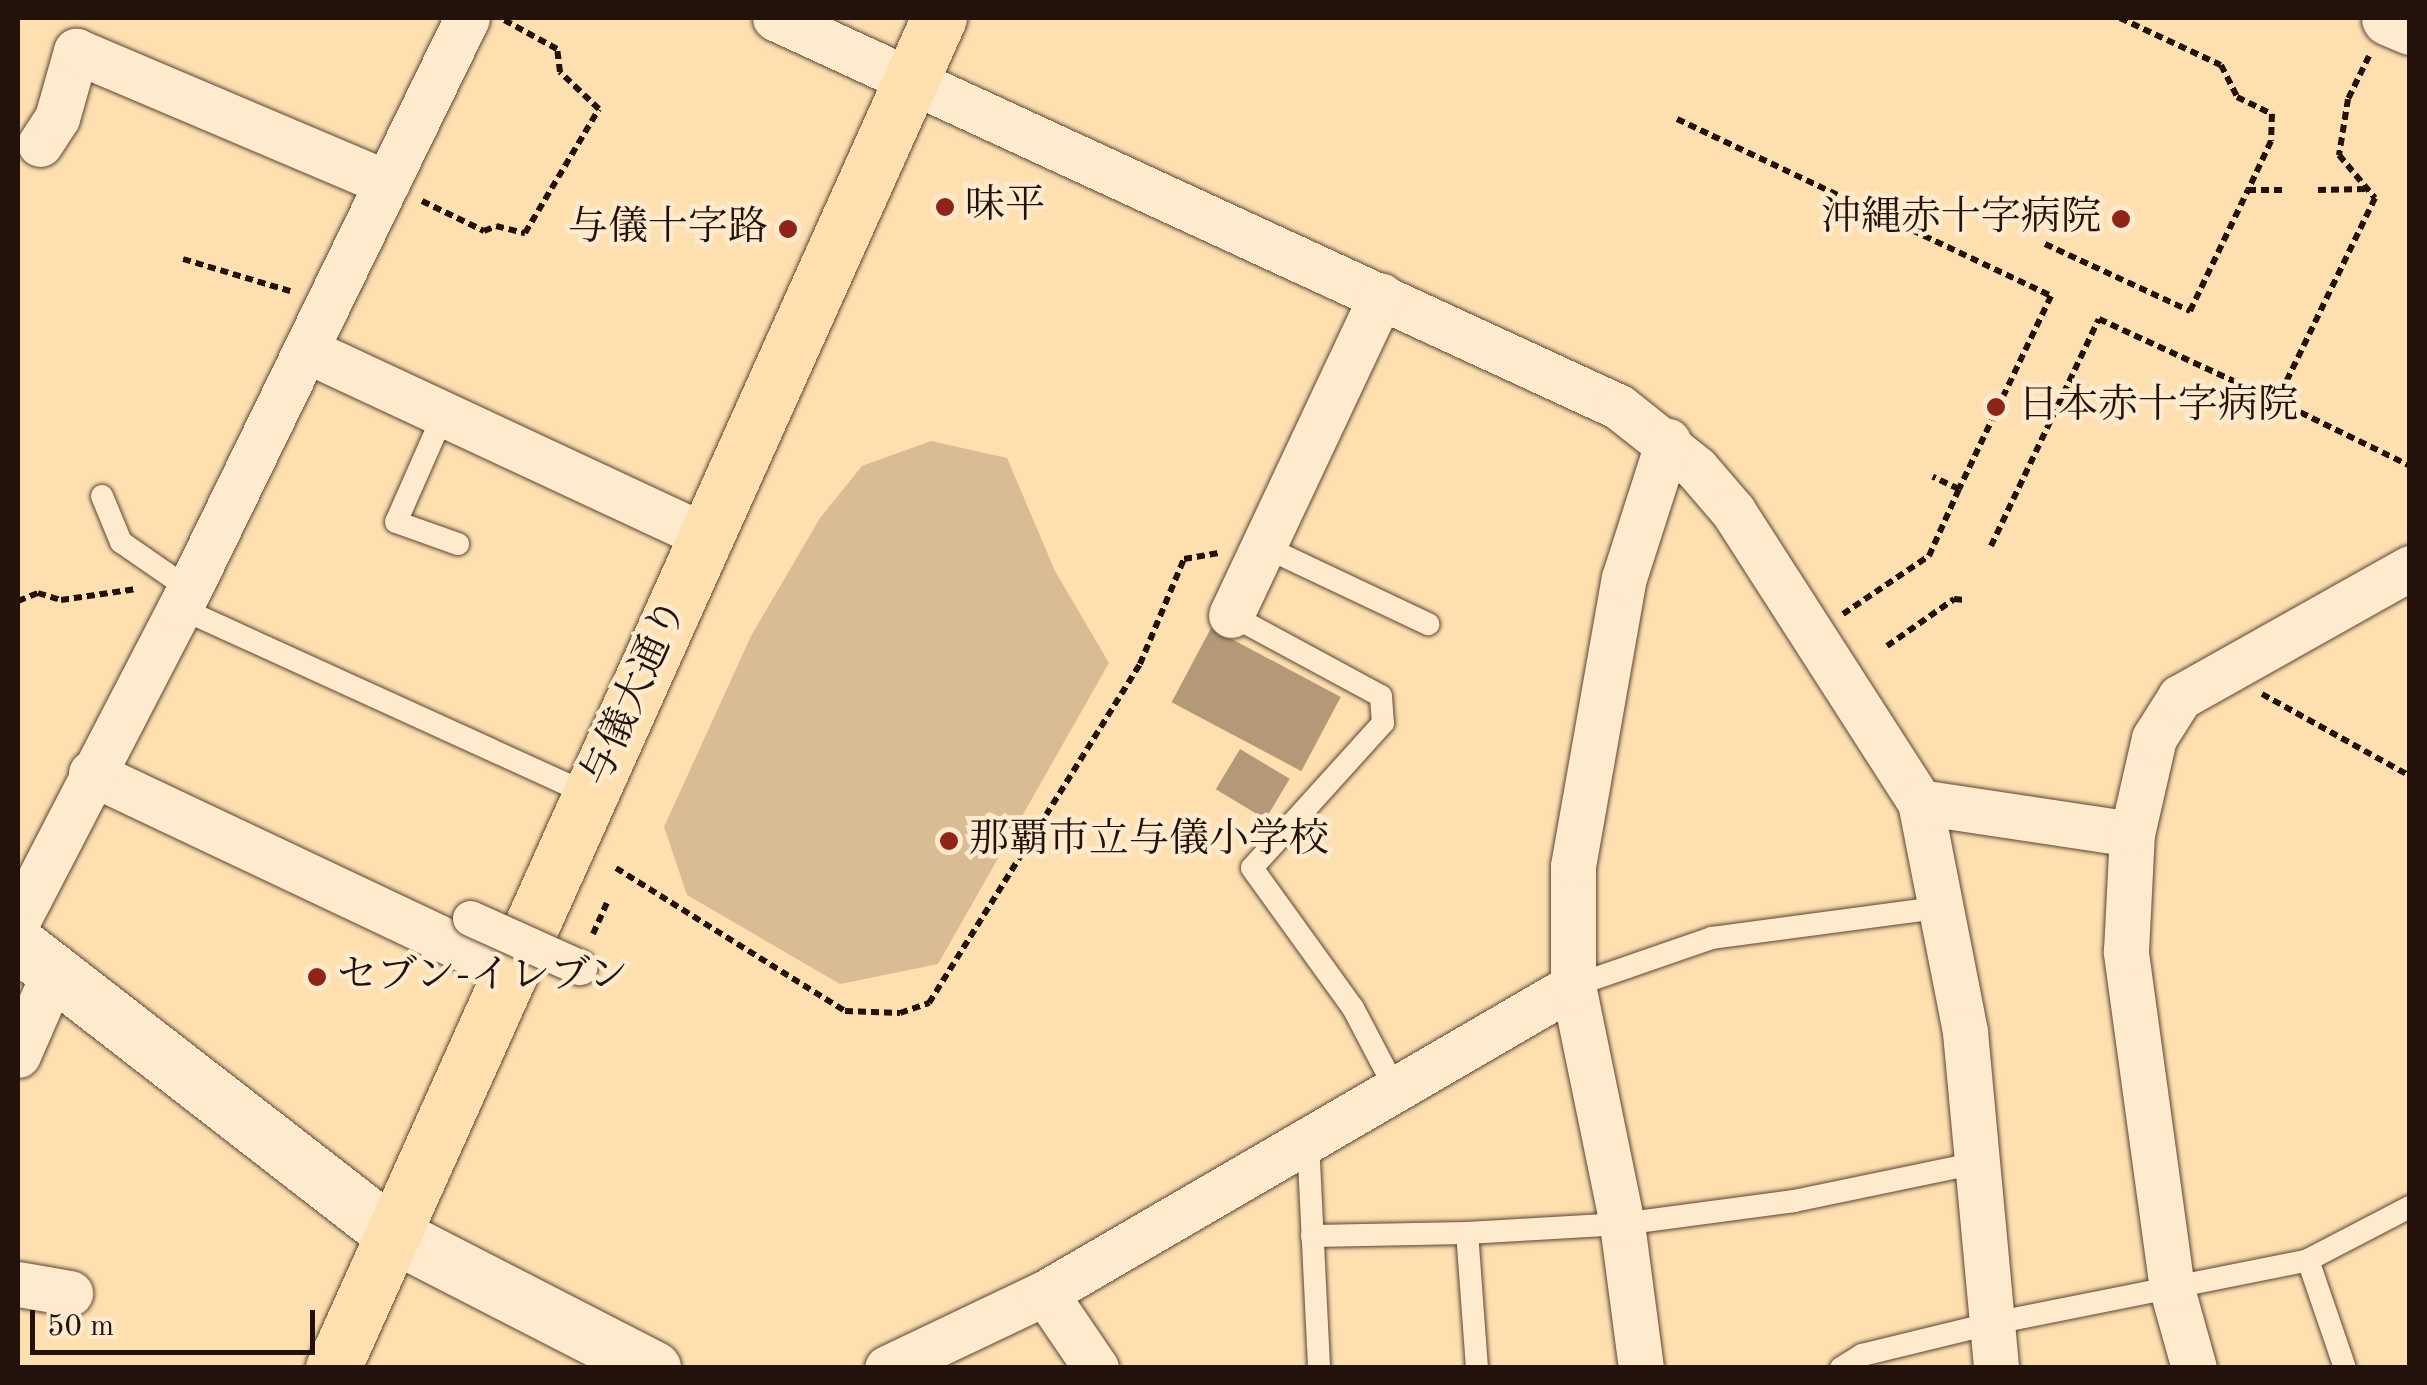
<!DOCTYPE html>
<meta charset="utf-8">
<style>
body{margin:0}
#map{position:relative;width:2427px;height:1385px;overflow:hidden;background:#fedfb0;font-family:"Old Standard TT","Noto Serif JP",serif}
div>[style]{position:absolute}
.green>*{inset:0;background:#d9bc94}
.water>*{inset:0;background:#b49978;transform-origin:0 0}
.path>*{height:6px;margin-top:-3px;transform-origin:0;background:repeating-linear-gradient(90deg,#23120b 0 8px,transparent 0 13px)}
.roads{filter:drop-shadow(0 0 2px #5a4534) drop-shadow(0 0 2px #5a4534)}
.service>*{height:22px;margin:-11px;padding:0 11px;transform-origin:11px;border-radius:11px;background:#feeacc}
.minor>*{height:45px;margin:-22.5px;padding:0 22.5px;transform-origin:22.5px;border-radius:22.5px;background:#feeacc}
.tertiary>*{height:55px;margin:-27.5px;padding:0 27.5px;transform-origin:27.5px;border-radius:27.5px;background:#feeacc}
.secondary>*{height:55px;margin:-27.5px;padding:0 27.5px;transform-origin:27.5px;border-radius:27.5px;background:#feeacc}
.trunk>*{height:55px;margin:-27.5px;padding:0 27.5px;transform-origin:27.5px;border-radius:27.5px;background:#fedfb0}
.bridges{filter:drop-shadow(0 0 2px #5a4534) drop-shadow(0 0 2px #5a4534)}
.pedestrian-bridge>*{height:35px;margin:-17.5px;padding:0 17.5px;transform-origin:17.5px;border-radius:17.5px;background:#feeacc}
.dots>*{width:28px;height:28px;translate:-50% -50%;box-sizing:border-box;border:5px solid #feeacc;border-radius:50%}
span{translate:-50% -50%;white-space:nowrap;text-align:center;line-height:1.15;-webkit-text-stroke:9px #feeacc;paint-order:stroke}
.poi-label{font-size:40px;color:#23120b}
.left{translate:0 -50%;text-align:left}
.right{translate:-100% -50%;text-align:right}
.street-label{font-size:40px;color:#23120b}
.frame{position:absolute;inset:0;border:20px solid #23120b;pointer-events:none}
.scale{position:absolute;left:30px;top:1310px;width:285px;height:45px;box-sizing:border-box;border:5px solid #23120b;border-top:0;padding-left:12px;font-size:30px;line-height:35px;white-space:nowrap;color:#23120b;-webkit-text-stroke:8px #feeacc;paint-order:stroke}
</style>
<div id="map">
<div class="green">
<i style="clip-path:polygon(931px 441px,1007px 458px,1055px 571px,1109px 663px,938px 964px,840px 984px,687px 895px,664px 827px,751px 636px,820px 518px,862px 466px)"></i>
</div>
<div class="water">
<i style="left:1211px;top:628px;width:147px;height:84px;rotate:28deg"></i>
<i style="left:1240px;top:749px;width:58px;height:47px;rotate:31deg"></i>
</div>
<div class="path">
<i style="left:2120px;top:18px;width:111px;rotate:25deg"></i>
<i style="left:2221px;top:65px;width:36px;rotate:63deg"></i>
<i style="left:2237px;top:97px;width:39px;rotate:26deg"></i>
<i style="left:2272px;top:114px;width:27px;rotate:92deg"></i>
<i style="left:2271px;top:141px;width:54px;rotate:115.1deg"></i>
<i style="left:2248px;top:190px;width:34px"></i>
<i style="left:2369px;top:56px;width:48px;rotate:116deg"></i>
<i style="left:2348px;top:99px;width:57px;rotate:99.1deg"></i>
<i style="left:2339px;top:155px;width:56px;rotate:50.1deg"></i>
<i style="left:2375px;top:198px;width:225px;rotate:115.8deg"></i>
<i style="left:2277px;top:401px;width:148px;rotate:26deg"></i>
<i style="left:1677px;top:119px;width:414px;rotate:25.3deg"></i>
<i style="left:2051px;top:296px;width:214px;rotate:115.5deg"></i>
<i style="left:1959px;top:489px;width:29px;rotate:-155deg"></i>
<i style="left:2318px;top:190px;width:48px;rotate:-1.2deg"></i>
<i style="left:422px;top:201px;width:69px;rotate:25.8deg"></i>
<i style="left:484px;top:231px;width:13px;rotate:-23deg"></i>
<i style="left:496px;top:226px;width:30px;rotate:14deg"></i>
<i style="left:525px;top:233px;width:144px;rotate:-59.2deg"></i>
<i style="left:599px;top:109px;width:54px;rotate:-136.5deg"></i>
<i style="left:560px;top:72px;width:23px;rotate:-97deg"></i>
<i style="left:557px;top:49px;width:60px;rotate:-151.3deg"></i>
<i style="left:2045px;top:244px;width:160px;rotate:24.8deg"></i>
<i style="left:2190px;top:311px;width:134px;rotate:-64.4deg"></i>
<i style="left:183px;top:259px;width:112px;rotate:16.7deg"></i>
<i style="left:1991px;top:546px;width:251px;rotate:-64.6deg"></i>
<i style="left:2099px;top:319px;width:196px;rotate:24.7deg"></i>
<i style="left:18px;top:601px;width:22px;rotate:-22deg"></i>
<i style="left:38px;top:593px;width:24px;rotate:17deg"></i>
<i style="left:61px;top:600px;width:76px;rotate:-8.3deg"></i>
<i style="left:1843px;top:614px;width:104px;rotate:-34deg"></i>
<i style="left:1929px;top:556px;width:73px;rotate:-65.9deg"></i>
<i style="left:1887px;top:646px;width:82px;rotate:-35deg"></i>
<i style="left:1954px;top:599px;width:11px;rotate:5deg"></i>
<i style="left:2262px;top:694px;width:169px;rotate:29deg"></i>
<i style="left:616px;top:868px;width:270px;rotate:32deg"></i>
<i style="left:845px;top:1011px;width:55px;rotate:2.1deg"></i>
<i style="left:900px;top:1013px;width:31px;rotate:-19deg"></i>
<i style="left:929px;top:1003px;width:399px;rotate:-58.1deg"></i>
<i style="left:1140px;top:664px;width:114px;rotate:-67.3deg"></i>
<i style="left:1184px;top:559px;width:35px;rotate:-10deg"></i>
<i style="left:593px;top:934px;width:34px;rotate:-66deg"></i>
</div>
<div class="roads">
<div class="service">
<i style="left:445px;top:411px;width:121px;rotate:113.8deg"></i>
<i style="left:396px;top:522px;width:66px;rotate:19.5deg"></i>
<i style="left:102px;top:496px;width:50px;rotate:67.6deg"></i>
<i style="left:121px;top:542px;width:83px;rotate:34.7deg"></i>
<i style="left:1263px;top:546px;width:183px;rotate:25.3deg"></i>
<i style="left:180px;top:608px;width:451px;rotate:24.5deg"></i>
<i style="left:1231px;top:615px;width:170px;rotate:28.4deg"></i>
<i style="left:1381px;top:696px;width:27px;rotate:86deg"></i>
<i style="left:1383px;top:723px;width:195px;rotate:132.1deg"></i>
<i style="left:1252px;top:868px;width:173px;rotate:54.2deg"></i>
<i style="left:1353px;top:1008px;width:93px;rotate:62.3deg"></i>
<i style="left:1573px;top:986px;width:147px;rotate:-19.1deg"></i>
<i style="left:1712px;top:938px;width:227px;rotate:-7.6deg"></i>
<i style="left:1308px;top:1141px;width:227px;rotate:87.2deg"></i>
<i style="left:1312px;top:1236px;width:155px;rotate:-1.1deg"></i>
<i style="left:2308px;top:1260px;width:115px;rotate:-27.5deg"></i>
<i style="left:1477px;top:1368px;width:135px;rotate:-94.2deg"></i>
<i style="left:1467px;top:1233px;width:155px;rotate:-3.3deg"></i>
<i style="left:1622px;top:1224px;width:174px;rotate:-7.6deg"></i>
<i style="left:1794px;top:1201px;width:187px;rotate:-11.7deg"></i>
<i style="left:1841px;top:1368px;width:25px;rotate:-32deg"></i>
<i style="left:1862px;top:1355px;width:131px;rotate:-13.7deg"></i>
<i style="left:1989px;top:1324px;width:325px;rotate:-11.3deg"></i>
<i style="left:2308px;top:1260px;width:114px;rotate:71.1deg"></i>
</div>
<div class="minor">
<i style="left:775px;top:18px;width:929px;rotate:24.74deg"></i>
<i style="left:1619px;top:407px;width:98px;rotate:38.4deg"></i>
<i style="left:1696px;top:468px;width:57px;rotate:49.3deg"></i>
<i style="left:1733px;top:511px;width:346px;rotate:57.3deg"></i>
<i style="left:1920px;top:802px;width:234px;rotate:78.9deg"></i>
<i style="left:1965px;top:1032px;width:337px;rotate:84.7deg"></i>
<i style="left:40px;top:144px;width:31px;rotate:-57deg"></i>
<i style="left:57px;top:118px;width:70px;rotate:-74.2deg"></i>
<i style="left:76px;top:51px;width:338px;rotate:23deg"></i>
<i style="left:306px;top:350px;width:440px;rotate:25deg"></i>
<i style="left:1231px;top:615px;width:353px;rotate:-64.8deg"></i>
<i style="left:91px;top:773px;width:463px;rotate:25.3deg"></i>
<i style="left:1920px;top:802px;width:214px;rotate:8.6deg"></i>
<i style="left:18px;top:920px;width:352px;rotate:-62.6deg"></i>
<i style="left:180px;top:608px;width:656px;rotate:-64.06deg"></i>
<i style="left:18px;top:1055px;width:93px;rotate:-66.5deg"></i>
<i style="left:18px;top:1284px;width:53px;rotate:9.8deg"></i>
<i style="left:1045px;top:1293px;width:91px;rotate:55.8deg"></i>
<i style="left:887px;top:1368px;width:175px;rotate:-25.4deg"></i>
<i style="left:1045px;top:1293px;width:611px;rotate:-30.18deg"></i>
<i style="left:1641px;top:1368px;width:145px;rotate:-97.5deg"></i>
<i style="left:1622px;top:1224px;width:243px;rotate:-101.6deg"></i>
<i style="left:1573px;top:986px;width:120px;rotate:-90deg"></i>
<i style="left:1573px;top:866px;width:292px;rotate:-80deg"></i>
<i style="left:1624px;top:578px;width:144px;rotate:-72.2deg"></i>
<i style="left:2194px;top:1368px;width:82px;rotate:-105.6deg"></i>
<i style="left:2172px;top:1289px;width:341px;rotate:-97.8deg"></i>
<i style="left:2126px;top:951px;width:117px;rotate:-87.1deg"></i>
<i style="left:2132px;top:834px;width:98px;rotate:-77.1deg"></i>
<i style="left:2154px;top:738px;width:49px;rotate:-57.6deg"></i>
<i style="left:2180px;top:697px;width:264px;rotate:-29.3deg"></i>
</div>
<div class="tertiary">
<i style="left:390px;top:1233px;width:296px;rotate:27.2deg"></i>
</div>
<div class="secondary">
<i style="left:2389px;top:18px;width:23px;rotate:23deg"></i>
<i style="left:18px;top:944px;width:471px;rotate:37.8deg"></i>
</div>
<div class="trunk">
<i style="left:333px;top:1368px;width:1480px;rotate:-65.83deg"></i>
</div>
</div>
<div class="bridges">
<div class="pedestrian-bridge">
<i style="left:470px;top:918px;width:120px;rotate:24.2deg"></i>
</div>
</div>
<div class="dots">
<i style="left:945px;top:207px;background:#8f2418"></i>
<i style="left:2121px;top:219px;background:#8f2418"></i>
<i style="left:788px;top:229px;background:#8f2418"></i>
<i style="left:1996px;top:407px;background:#8f2418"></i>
<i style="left:949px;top:841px;background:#8f2418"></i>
<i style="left:317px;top:977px;background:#8f2418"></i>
</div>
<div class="poi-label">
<span class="left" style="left:965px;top:207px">味平</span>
<span class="right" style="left:2101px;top:219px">沖縄赤十字病院</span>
<span class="right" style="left:768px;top:229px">与儀十字路</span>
<span class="left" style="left:2018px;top:407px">日本赤十字病院</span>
<span class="left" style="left:969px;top:841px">那覇市立与儀小学校</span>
<span class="left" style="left:337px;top:977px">セブン-イレブン</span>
</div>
<div class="street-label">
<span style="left:636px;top:693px;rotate:-66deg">与儀大通り</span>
</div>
<div class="frame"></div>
<div class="scale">50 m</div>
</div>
